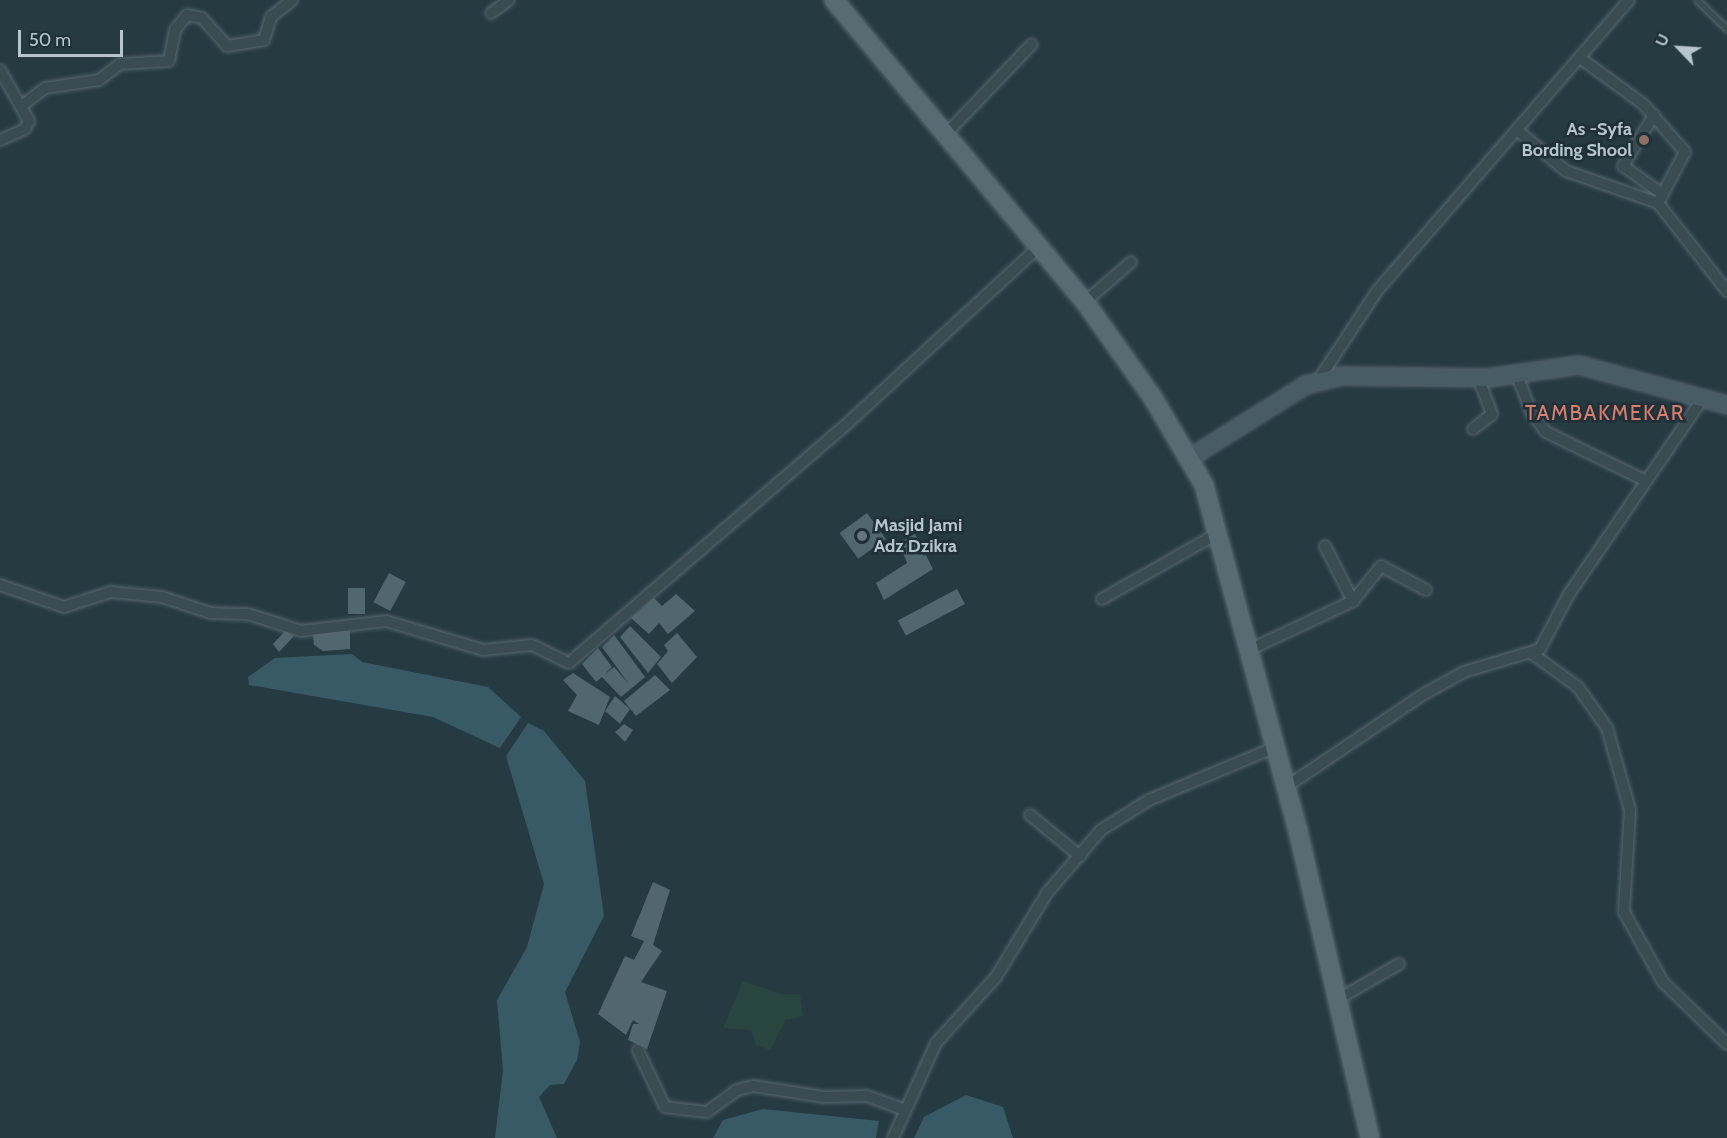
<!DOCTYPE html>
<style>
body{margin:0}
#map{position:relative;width:1727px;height:1138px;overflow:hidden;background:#263a42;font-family:Cabin,sans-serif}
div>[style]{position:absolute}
.green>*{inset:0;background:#294540}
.water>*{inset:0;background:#385a67}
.building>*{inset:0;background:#516770;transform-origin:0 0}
.roads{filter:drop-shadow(0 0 2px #58686f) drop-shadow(0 0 2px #58686f)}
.lane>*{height:5px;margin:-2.5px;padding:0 2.5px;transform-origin:2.5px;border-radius:2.5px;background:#3a4b52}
.street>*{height:10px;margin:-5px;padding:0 5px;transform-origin:5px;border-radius:5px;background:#3a4b52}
.secondary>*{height:16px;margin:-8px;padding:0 8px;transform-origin:8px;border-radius:8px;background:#485c65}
.primary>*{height:18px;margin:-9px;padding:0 9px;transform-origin:9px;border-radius:9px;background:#586b72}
.dots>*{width:16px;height:16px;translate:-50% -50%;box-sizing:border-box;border:3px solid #1f3037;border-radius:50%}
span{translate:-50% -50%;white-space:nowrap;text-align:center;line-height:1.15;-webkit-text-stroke:5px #1f3037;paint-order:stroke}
.poi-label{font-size:18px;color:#b7c5cc;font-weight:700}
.right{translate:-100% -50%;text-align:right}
.left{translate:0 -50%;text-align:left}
.quarter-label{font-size:21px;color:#da7e6f;letter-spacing:1.5px}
.north{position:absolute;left:1649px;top:18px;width:60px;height:60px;-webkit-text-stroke:4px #1f3037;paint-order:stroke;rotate:295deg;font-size:16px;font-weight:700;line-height:24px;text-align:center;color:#b7c5cc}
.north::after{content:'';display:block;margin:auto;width:21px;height:27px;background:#b7c5cc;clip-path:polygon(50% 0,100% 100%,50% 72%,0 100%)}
.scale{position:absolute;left:18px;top:30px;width:105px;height:27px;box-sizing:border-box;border:3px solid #b7c5cc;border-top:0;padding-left:8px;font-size:18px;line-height:21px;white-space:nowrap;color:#b7c5cc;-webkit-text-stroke:4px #1f3037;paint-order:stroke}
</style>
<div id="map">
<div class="green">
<i style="clip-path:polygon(743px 981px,781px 994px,800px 994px,803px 1016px,786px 1020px,770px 1050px,756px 1045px,751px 1030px,723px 1028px)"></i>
</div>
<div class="water">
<i style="clip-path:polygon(352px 654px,362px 662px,488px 687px,521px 717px,500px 748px,433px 717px,249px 685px,248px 677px,275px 658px)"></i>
<i style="clip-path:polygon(528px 723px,544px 731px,585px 781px,604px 916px,565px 992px,580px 1042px,577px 1060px,564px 1084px,550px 1085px,539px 1097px,557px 1138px,495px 1138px,503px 1070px,497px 1000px,527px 947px,544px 884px,506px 756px)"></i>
<i style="clip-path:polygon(966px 1095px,1003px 1107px,1013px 1138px,914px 1138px,924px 1117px)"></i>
<i style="clip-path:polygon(763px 1109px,879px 1121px,876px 1138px,713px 1138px,723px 1120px)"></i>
</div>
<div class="building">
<i style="left:867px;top:513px;width:32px;height:34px;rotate:54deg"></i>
<i style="clip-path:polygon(915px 534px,933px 569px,884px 600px,876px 583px,907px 563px,899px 543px)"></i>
<i style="left:389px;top:573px;width:19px;height:33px;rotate:28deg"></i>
<i style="left:365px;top:588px;width:26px;height:17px;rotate:90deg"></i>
<i style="left:957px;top:589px;width:17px;height:67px;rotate:62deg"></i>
<i style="clip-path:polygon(676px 594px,695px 611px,668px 634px,659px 623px,649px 634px,631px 618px,654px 598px,662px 606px)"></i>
<i style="clip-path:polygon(630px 626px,661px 657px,648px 673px,620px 637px)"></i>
<i style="clip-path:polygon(350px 630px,350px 649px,323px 651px,314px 645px,313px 634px)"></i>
<i style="clip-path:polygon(285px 631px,294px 636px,279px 652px,273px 644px)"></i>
<i style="clip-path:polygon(677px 633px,697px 657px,672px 683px,657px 664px,668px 651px,664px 645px)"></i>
<i style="clip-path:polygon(614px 635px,645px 677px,621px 697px,602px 677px,596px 682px,582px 664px,598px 648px,612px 667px,604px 675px,614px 667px,629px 684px,602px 647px)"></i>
<i style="clip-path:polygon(573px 673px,610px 697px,599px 725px,568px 711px,577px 695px,563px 680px)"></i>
<i style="clip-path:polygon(655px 675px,670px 690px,636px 716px,624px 701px)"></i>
<i style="clip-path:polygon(615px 696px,630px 709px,620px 724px,605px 711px)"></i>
<i style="clip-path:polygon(624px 724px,633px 730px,625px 742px,615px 732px)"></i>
<i style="clip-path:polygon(653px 882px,670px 890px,653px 945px,662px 951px,641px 982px,667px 991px,647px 1049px,628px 1040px,633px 1024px,639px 1024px,633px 1020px,626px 1035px,598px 1014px,625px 956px,634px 960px,644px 941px,631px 936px)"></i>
</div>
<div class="roads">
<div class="lane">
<i style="left:1697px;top:0;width:42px;rotate:44deg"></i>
</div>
<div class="street">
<i style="left:491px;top:13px;width:22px;rotate:-36deg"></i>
<i style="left:1580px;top:58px;width:78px;rotate:36.1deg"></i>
<i style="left:1643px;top:104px;width:64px;rotate:48.8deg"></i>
<i style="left:1685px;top:152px;width:58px;rotate:117.9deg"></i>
<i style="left:1658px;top:203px;width:112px;rotate:51.9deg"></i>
<i style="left:0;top:70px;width:59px;rotate:60.4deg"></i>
<i style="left:29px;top:121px;width:9px;rotate:117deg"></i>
<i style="left:25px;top:129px;width:27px;rotate:156deg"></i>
<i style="left:24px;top:104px;width:26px;rotate:-37deg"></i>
<i style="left:45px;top:88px;width:55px;rotate:-8.4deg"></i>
<i style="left:99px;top:80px;width:26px;rotate:-37deg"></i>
<i style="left:120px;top:64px;width:49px;rotate:-3.5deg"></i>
<i style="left:169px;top:61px;width:32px;rotate:-79deg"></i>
<i style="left:175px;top:30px;width:19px;rotate:-51deg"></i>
<i style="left:187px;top:15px;width:15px;rotate:11deg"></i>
<i style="left:202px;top:18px;width:38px;rotate:48deg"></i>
<i style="left:227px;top:46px;width:37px;rotate:-9deg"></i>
<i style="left:264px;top:40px;width:24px;rotate:-73deg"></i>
<i style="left:271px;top:17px;width:27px;rotate:-39deg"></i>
<i style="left:1654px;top:115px;width:60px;rotate:121.3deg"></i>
<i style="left:1623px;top:166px;width:47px;rotate:35.4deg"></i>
<i style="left:1517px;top:130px;width:64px;rotate:39.9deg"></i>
<i style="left:1566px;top:171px;width:97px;rotate:19.2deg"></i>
<i style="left:946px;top:134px;width:124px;rotate:-46.3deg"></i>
<i style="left:1085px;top:302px;width:61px;rotate:-41deg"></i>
<i style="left:1517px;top:375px;width:42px;rotate:69deg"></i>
<i style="left:1532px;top:414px;width:23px;rotate:52deg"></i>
<i style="left:1546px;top:432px;width:111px;rotate:26.1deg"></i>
<i style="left:1319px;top:379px;width:105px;rotate:-56.6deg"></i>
<i style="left:1377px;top:291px;width:385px;rotate:-49.1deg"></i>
<i style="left:1473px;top:429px;width:24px;rotate:-38deg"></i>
<i style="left:1492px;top:414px;width:40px;rotate:-111deg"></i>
<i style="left:1325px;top:546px;width:62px;rotate:63deg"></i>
<i style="left:0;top:585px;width:68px;rotate:19deg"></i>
<i style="left:64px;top:607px;width:49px;rotate:-17.7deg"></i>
<i style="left:111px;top:592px;width:51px;rotate:5.6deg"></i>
<i style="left:162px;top:597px;width:52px;rotate:18.1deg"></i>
<i style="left:211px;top:613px;width:37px;rotate:2deg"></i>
<i style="left:248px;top:614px;width:56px;rotate:17.8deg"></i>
<i style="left:301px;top:631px;width:86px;rotate:-6.7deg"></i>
<i style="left:386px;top:621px;width:101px;rotate:16.6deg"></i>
<i style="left:483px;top:650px;width:49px;rotate:-5.8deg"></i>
<i style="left:532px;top:645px;width:41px;rotate:25.9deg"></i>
<i style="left:569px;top:663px;width:369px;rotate:-40.7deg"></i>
<i style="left:849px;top:422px;width:261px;rotate:-42.7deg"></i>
<i style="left:1102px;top:599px;width:136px;rotate:-29.6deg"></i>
<i style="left:1251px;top:649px;width:113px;rotate:-25.2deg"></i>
<i style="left:1353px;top:601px;width:45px;rotate:-51.3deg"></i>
<i style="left:1381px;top:566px;width:51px;rotate:28.1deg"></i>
<i style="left:1531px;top:653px;width:58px;rotate:35.9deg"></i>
<i style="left:1578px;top:687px;width:50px;rotate:54.7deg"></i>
<i style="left:1607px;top:728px;width:85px;rotate:74.3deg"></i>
<i style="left:1630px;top:810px;width:102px;rotate:93.4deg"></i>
<i style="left:1624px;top:912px;width:80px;rotate:60.9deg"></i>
<i style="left:1663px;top:982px;width:89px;rotate:44.1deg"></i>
<i style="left:1286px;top:787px;width:166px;rotate:-34deg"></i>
<i style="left:1424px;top:694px;width:46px;rotate:-28.8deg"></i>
<i style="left:1464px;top:672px;width:79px;rotate:-16.8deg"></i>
<i style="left:1540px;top:649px;width:62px;rotate:-62.2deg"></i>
<i style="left:1569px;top:594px;width:234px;rotate:-55.6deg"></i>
<i style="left:1030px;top:815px;width:65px;rotate:39.4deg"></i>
<i style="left:1335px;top:1001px;width:74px;rotate:-30deg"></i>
<i style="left:638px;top:1050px;width:63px;rotate:64.7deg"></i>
<i style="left:665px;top:1107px;width:42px;rotate:6.8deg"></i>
<i style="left:707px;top:1112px;width:37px;rotate:-36deg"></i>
<i style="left:737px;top:1090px;width:16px;rotate:-14deg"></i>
<i style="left:753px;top:1086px;width:72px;rotate:8.8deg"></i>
<i style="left:824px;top:1097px;width:43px;rotate:-1.3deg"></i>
<i style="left:867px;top:1096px;width:40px;rotate:20.2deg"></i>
<i style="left:893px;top:1138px;width:104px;rotate:-65.6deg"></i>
<i style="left:936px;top:1043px;width:89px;rotate:-47.7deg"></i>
<i style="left:996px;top:977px;width:98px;rotate:-58.7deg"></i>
<i style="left:1047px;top:893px;width:83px;rotate:-49.4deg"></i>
<i style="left:1101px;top:830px;width:57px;rotate:-32deg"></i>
<i style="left:1149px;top:800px;width:138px;rotate:-22.7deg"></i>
</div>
<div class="secondary">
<i style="left:1191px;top:457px;width:136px;rotate:-32.1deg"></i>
<i style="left:1306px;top:385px;width:36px;rotate:-14deg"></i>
<i style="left:1341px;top:376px;width:147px;rotate:0.8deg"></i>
<i style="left:1488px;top:378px;width:92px;rotate:-8.1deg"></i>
<i style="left:1579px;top:365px;width:153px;rotate:15.1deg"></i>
</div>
<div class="primary">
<i style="left:834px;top:0;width:393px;rotate:50.3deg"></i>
<i style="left:1085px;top:302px;width:118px;rotate:54.7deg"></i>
<i style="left:1153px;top:398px;width:101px;rotate:59.6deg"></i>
<i style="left:1204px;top:485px;width:359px;rotate:74.8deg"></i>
<i style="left:1298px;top:831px;width:315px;rotate:76.8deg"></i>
</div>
</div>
<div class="dots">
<i style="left:1644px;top:140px;background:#8d6e63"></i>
<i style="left:862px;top:536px;background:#6b7280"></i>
</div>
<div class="poi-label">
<span class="right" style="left:1632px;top:140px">As -Syfa<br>Bording Shool</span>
<span class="left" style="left:874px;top:536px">Masjid Jami<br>Adz Dzikra</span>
</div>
<div class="quarter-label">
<span style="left:1605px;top:413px">TAMBAKMEKAR</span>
</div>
<div class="north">U</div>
<div class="scale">50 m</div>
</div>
